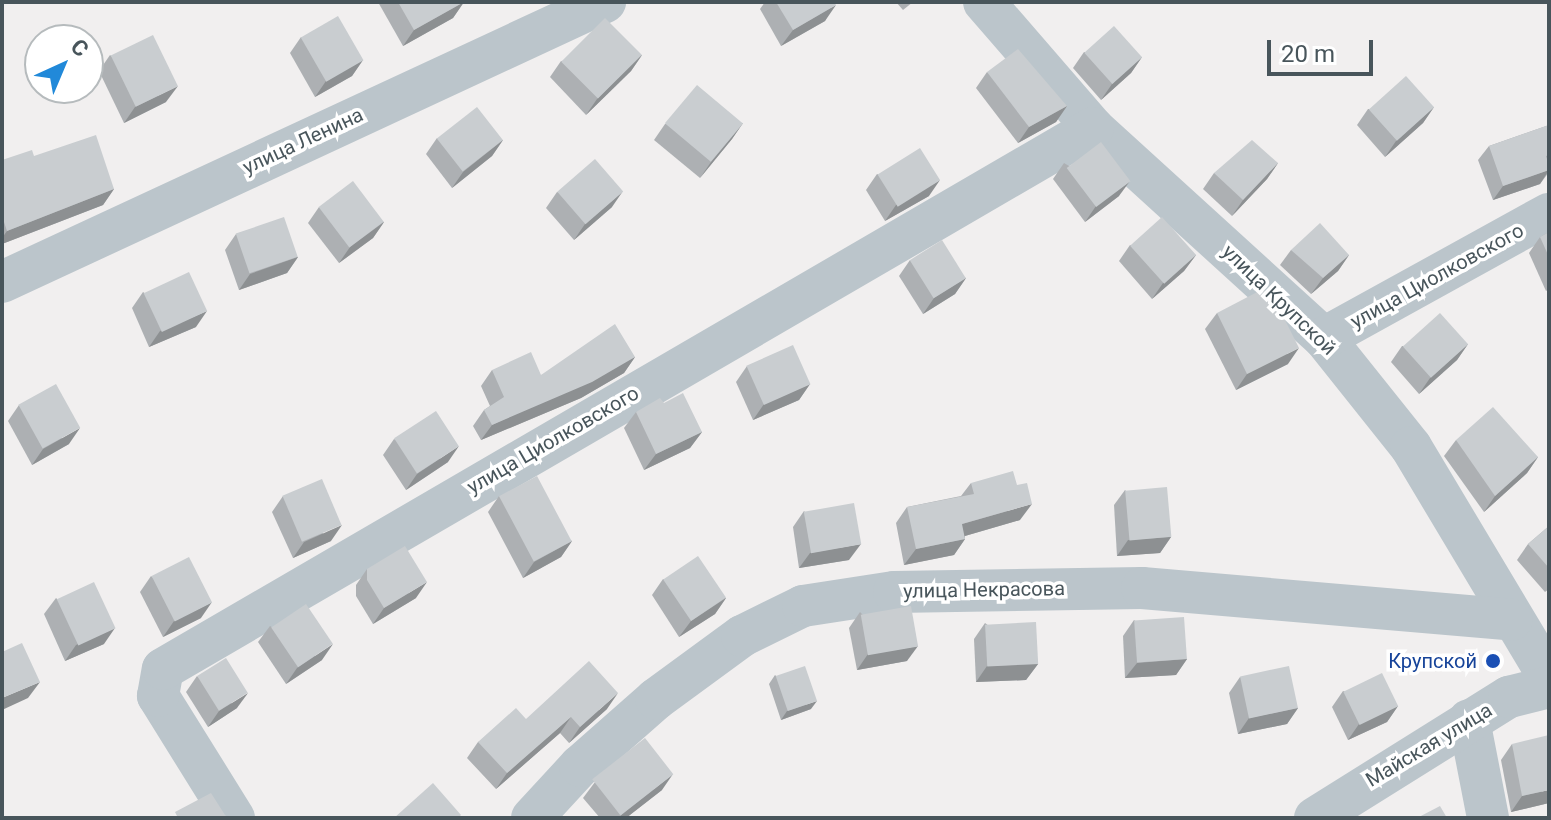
<!DOCTYPE html>
<meta charset="utf-8">
<style>
body{margin:0}
#map{position:relative;width:1551px;height:820px;overflow:hidden;background:#f1efef;font-family:Roboto,sans-serif}
div>[style]{position:absolute}
.minor>*{height:42px;margin:-21px;padding:0 21px;transform-origin:21px;border-radius:21px;background:#bbc5cb}
.wall>*{inset:0;background:#adb0b3}
.shaded-wall>*{inset:0;background:#8d9092}
.building>*{inset:0;background:#c9cdd0;transform-origin:0 0}
.dots>*{width:22px;height:22px;translate:-50% -50%;box-sizing:border-box;border:4px solid #fff;border-radius:50%}
span{translate:-50% -50%;white-space:nowrap;text-align:center;line-height:1.15;-webkit-text-stroke:7px #fff;paint-order:stroke}
.street-label{font-size:20px;color:#48555b}
.transit-label{font-size:20px;color:#164399}
.right{translate:-100% -50%;text-align:right}
.frame{position:absolute;inset:0;border:4px solid #48555b;pointer-events:none}
.north{position:absolute;left:24px;top:24px;width:80px;height:80px;box-sizing:border-box;background:#fff;border:2px solid #b6bbbd;border-radius:50%;rotate:44deg;font-size:22px;font-weight:700;line-height:32px;text-align:center;color:#48555b}
.north::after{content:'';display:block;margin:auto;width:28px;height:36px;background:#2189d9;clip-path:polygon(50% 0,100% 100%,50% 72%,0 100%)}
.scale{position:absolute;left:1267px;top:40px;width:106px;height:36px;box-sizing:border-box;border:4px solid #48555b;border-top:0;padding-left:10px;font-size:24px;line-height:28px;white-space:nowrap;color:#48555b;-webkit-text-stroke:6px #fff;paint-order:stroke}
</style>
<div id="map">
<div class="minor">
<i style="left:984px;top:2px;width:167px;rotate:49.1deg"></i>
<i style="left:1093px;top:128px;width:312px;rotate:42.3deg"></i>
<i style="left:1324px;top:338px;width:139px;rotate:51.4deg"></i>
<i style="left:1411px;top:447px;width:269px;rotate:59.1deg"></i>
<i style="left:2px;top:282px;width:665px;rotate:-24.91deg"></i>
<i style="left:1324px;top:338px;width:257px;rotate:-28.9deg"></i>
<i style="left:1469px;top:720px;width:100px;rotate:79deg"></i>
<i style="left:234px;top:818px;width:144px;rotate:-121.9deg"></i>
<i style="left:158px;top:696px;width:27px;rotate:-80deg"></i>
<i style="left:163px;top:669px;width:1076px;rotate:-30.19deg"></i>
<i style="left:532px;top:818px;width:71px;rotate:-47.3deg"></i>
<i style="left:580px;top:766px;width:101px;rotate:-41.4deg"></i>
<i style="left:656px;top:699px;width:107px;rotate:-36.2deg"></i>
<i style="left:742px;top:636px;width:68px;rotate:-26.2deg"></i>
<i style="left:803px;top:606px;width:92px;rotate:-8.7deg"></i>
<i style="left:894px;top:592px;width:248px;rotate:-0.9deg"></i>
<i style="left:1142px;top:588px;width:371px;rotate:4.9deg"></i>
<i style="left:1315px;top:818px;width:229px;rotate:-32deg"></i>
<i style="left:1509px;top:697px;width:41px;rotate:-14deg"></i>
</div>
<div class="wall">
<i style="clip-path:polygon(378px 2px,464px 2px,453px 18px,403px 46px)"></i>
<i style="clip-path:polygon(765px 2px,834px 2px,825px 21px,781px 46px,760px 9px)"></i>
<i style="clip-path:polygon(896px 2px,913px 2px,903px 10px)"></i>
<i style="clip-path:polygon(301px 37px,363px 60px,352px 76px,315px 97px,290px 53px)"></i>
<i style="clip-path:polygon(1084px 52px,1142px 57px,1131px 73px,1101px 100px,1073px 68px)"></i>
<i style="clip-path:polygon(110px 55px,166px 102px,124px 123px,99px 71px)"></i>
<i style="clip-path:polygon(642px 55px,631px 71px,586px 115px,550px 77px,561px 61px)"></i>
<i style="clip-path:polygon(987px 72px,1067px 106px,1056px 122px,1018px 143px,976px 88px)"></i>
<i style="clip-path:polygon(1434px 107px,1423px 123px,1385px 157px,1357px 125px,1368px 109px)"></i>
<i style="clip-path:polygon(743px 123px,732px 139px,700px 178px,654px 140px,665px 124px)"></i>
<i style="clip-path:polygon(1549px 125px,1549px 172px,1540px 184px,1493px 200px,1478px 160px,1489px 146px)"></i>
<i style="clip-path:polygon(437px 138px,503px 140px,492px 156px,452px 188px,426px 154px)"></i>
<i style="clip-path:polygon(2px 160px,114px 189px,103px 205px,2px 244px)"></i>
<i style="clip-path:polygon(1064px 163px,1119px 196px,1085px 222px,1053px 179px)"></i>
<i style="clip-path:polygon(1278px 163px,1267px 179px,1232px 216px,1203px 189px,1214px 173px)"></i>
<i style="clip-path:polygon(877px 174px,929px 196px,885px 221px,866px 190px)"></i>
<i style="clip-path:polygon(557px 192px,612px 207px,574px 240px,546px 208px)"></i>
<i style="clip-path:polygon(319px 207px,384px 222px,373px 238px,339px 263px,308px 223px)"></i>
<i style="clip-path:polygon(1549px 232px,1549px 289px,1546px 291px,1529px 253px,1540px 237px)"></i>
<i style="clip-path:polygon(236px 234px,298px 257px,287px 273px,239px 290px,225px 250px)"></i>
<i style="clip-path:polygon(1130px 245px,1196px 255px,1184px 271px,1152px 299px,1119px 261px)"></i>
<i style="clip-path:polygon(1291px 250px,1349px 255px,1338px 271px,1311px 294px,1280px 265px)"></i>
<i style="clip-path:polygon(910px 260px,966px 278px,955px 294px,923px 314px,899px 276px)"></i>
<i style="clip-path:polygon(143px 292px,196px 327px,149px 347px,132px 308px)"></i>
<i style="clip-path:polygon(1217px 313px,1283px 316px,1288px 364px,1236px 390px,1205px 329px)"></i>
<i style="clip-path:polygon(1468px 344px,1457px 360px,1419px 394px,1391px 362px,1402px 346px)"></i>
<i style="clip-path:polygon(635px 357px,624px 373px,581px 398px,481px 440px,473px 426px,484px 410px,490px 406px,481px 386px,492px 370px,541px 375px)"></i>
<i style="clip-path:polygon(747px 366px,810px 384px,799px 400px,753px 420px,736px 382px)"></i>
<i style="clip-path:polygon(664px 403px,702px 432px,690px 448px,644px 470px,624px 428px,636px 412px)"></i>
<i style="clip-path:polygon(19px 405px,69px 444px,32px 465px,8px 421px)"></i>
<i style="clip-path:polygon(394px 439px,448px 462px,406px 490px,383px 455px)"></i>
<i style="clip-path:polygon(1456px 440px,1538px 457px,1527px 473px,1484px 512px,1444px 456px)"></i>
<i style="clip-path:polygon(971px 483px,1020px 520px,965px 536px,965px 539px,954px 555px,904px 565px,896px 523px,907px 507px,961px 496px)"></i>
<i style="clip-path:polygon(1125px 490px,1171px 537px,1160px 553px,1117px 556px,1114px 505px)"></i>
<i style="clip-path:polygon(283px 496px,331px 541px,293px 558px,272px 512px)"></i>
<i style="clip-path:polygon(499px 496px,572px 541px,561px 557px,523px 578px,488px 512px)"></i>
<i style="clip-path:polygon(804px 511px,849px 560px,799px 568px,793px 527px)"></i>
<i style="clip-path:polygon(1549px 526px,1549px 589px,1545px 592px,1517px 560px,1528px 544px)"></i>
<i style="clip-path:polygon(367px 569px,416px 598px,373px 624px,356px 596px,356px 585px)"></i>
<i style="clip-path:polygon(151px 576px,201px 618px,163px 637px,140px 592px)"></i>
<i style="clip-path:polygon(663px 579px,726px 598px,715px 614px,679px 637px,652px 595px)"></i>
<i style="clip-path:polygon(56px 598px,104px 644px,65px 661px,44px 614px)"></i>
<i style="clip-path:polygon(860px 612px,907px 661px,857px 670px,849px 628px)"></i>
<i style="clip-path:polygon(1134px 620px,1187px 659px,1176px 675px,1125px 678px,1123px 636px)"></i>
<i style="clip-path:polygon(985px 623px,1038px 664px,1026px 680px,976px 682px,974px 639px)"></i>
<i style="clip-path:polygon(270px 626px,322px 660px,286px 684px,258px 642px)"></i>
<i style="clip-path:polygon(775px 675px,811px 709px,781px 720px,769px 684px)"></i>
<i style="clip-path:polygon(197px 676px,237px 708px,208px 727px,186px 692px)"></i>
<i style="clip-path:polygon(1240px 677px,1298px 708px,1287px 724px,1238px 734px,1229px 693px)"></i>
<i style="clip-path:polygon(1343px 691px,1398px 706px,1387px 722px,1348px 740px,1332px 707px)"></i>
<i style="clip-path:polygon(607px 709px,569px 743px,560px 733px,496px 789px,467px 758px,478px 742px,526px 719px)"></i>
<i style="clip-path:polygon(1512px 744px,1549px 803px,1511px 812px,1501px 760px)"></i>
<i style="clip-path:polygon(595px 782px,662px 790px,626px 818px,600px 818px,583px 798px)"></i>
</div>
<div class="shaded-wall">
<i style="clip-path:polygon(464px 2px,453px 18px,403px 46px,414px 30px)"></i>
<i style="clip-path:polygon(836px 5px,825px 21px,781px 46px,793px 30px)"></i>
<i style="clip-path:polygon(642px 55px,631px 71px,586px 115px,597px 99px)"></i>
<i style="clip-path:polygon(1142px 57px,1131px 73px,1101px 100px,1112px 84px)"></i>
<i style="clip-path:polygon(363px 60px,352px 76px,315px 97px,326px 81px)"></i>
<i style="clip-path:polygon(178px 86px,166px 102px,124px 123px,135px 107px)"></i>
<i style="clip-path:polygon(1067px 106px,1056px 122px,1018px 143px,1029px 127px)"></i>
<i style="clip-path:polygon(1434px 107px,1423px 123px,1385px 157px,1396px 141px)"></i>
<i style="clip-path:polygon(743px 123px,732px 139px,700px 178px,711px 162px)"></i>
<i style="clip-path:polygon(503px 140px,492px 156px,452px 188px,463px 172px)"></i>
<i style="clip-path:polygon(1278px 163px,1267px 179px,1232px 216px,1243px 200px)"></i>
<i style="clip-path:polygon(1549px 170px,1540px 184px,1493px 200px,1503px 186px)"></i>
<i style="clip-path:polygon(940px 180px,929px 196px,885px 221px,896px 205px)"></i>
<i style="clip-path:polygon(1130px 181px,1119px 196px,1085px 222px,1096px 206px)"></i>
<i style="clip-path:polygon(114px 189px,103px 205px,2px 244px,2px 238px,7px 231px)"></i>
<i style="clip-path:polygon(623px 191px,612px 207px,574px 240px,585px 224px)"></i>
<i style="clip-path:polygon(384px 222px,373px 238px,339px 263px,350px 247px)"></i>
<i style="clip-path:polygon(1196px 255px,1184px 271px,1152px 299px,1163px 283px)"></i>
<i style="clip-path:polygon(1349px 255px,1338px 271px,1311px 294px,1323px 278px)"></i>
<i style="clip-path:polygon(298px 257px,287px 273px,239px 290px,250px 274px)"></i>
<i style="clip-path:polygon(966px 278px,955px 294px,923px 314px,934px 298px)"></i>
<i style="clip-path:polygon(207px 311px,196px 327px,149px 347px,160px 331px)"></i>
<i style="clip-path:polygon(1468px 344px,1457px 360px,1419px 394px,1430px 378px)"></i>
<i style="clip-path:polygon(1299px 348px,1288px 364px,1236px 390px,1247px 374px)"></i>
<i style="clip-path:polygon(635px 357px,624px 373px,581px 398px,481px 440px,492px 425px)"></i>
<i style="clip-path:polygon(810px 384px,799px 400px,753px 420px,764px 404px)"></i>
<i style="clip-path:polygon(80px 428px,69px 444px,32px 465px,43px 449px)"></i>
<i style="clip-path:polygon(702px 432px,690px 448px,644px 470px,656px 454px)"></i>
<i style="clip-path:polygon(459px 446px,448px 462px,406px 490px,417px 474px)"></i>
<i style="clip-path:polygon(1538px 457px,1527px 473px,1484px 512px,1495px 496px)"></i>
<i style="clip-path:polygon(1032px 504px,1020px 520px,951px 540px,962px 524px)"></i>
<i style="clip-path:polygon(342px 525px,331px 541px,293px 558px,304px 542px)"></i>
<i style="clip-path:polygon(1171px 537px,1160px 553px,1117px 556px,1128px 540px)"></i>
<i style="clip-path:polygon(965px 539px,954px 555px,904px 565px,916px 549px)"></i>
<i style="clip-path:polygon(572px 541px,561px 557px,523px 578px,534px 562px)"></i>
<i style="clip-path:polygon(861px 544px,849px 560px,799px 568px,810px 553px)"></i>
<i style="clip-path:polygon(427px 582px,416px 598px,373px 624px,384px 608px)"></i>
<i style="clip-path:polygon(726px 598px,715px 614px,679px 637px,691px 621px)"></i>
<i style="clip-path:polygon(212px 602px,201px 618px,163px 637px,174px 621px)"></i>
<i style="clip-path:polygon(115px 628px,104px 644px,65px 661px,76px 645px)"></i>
<i style="clip-path:polygon(333px 644px,322px 660px,286px 684px,297px 668px)"></i>
<i style="clip-path:polygon(918px 646px,907px 661px,857px 670px,868px 654px)"></i>
<i style="clip-path:polygon(1187px 659px,1176px 675px,1125px 678px,1137px 663px)"></i>
<i style="clip-path:polygon(1038px 664px,1026px 680px,976px 682px,987px 666px)"></i>
<i style="clip-path:polygon(40px 682px,28px 698px,2px 710px,2px 698px)"></i>
<i style="clip-path:polygon(248px 693px,237px 708px,208px 727px,219px 711px)"></i>
<i style="clip-path:polygon(618px 693px,607px 709px,569px 743px,580px 727px)"></i>
<i style="clip-path:polygon(817px 701px,811px 709px,781px 720px,787px 711px)"></i>
<i style="clip-path:polygon(1398px 706px,1387px 722px,1348px 740px,1359px 724px)"></i>
<i style="clip-path:polygon(1298px 708px,1287px 724px,1238px 734px,1249px 718px)"></i>
<i style="clip-path:polygon(571px 717px,560px 733px,496px 789px,507px 773px)"></i>
<i style="clip-path:polygon(673px 774px,662px 790px,626px 818px,619px 818px,621px 815px)"></i>
<i style="clip-path:polygon(1549px 790px,1549px 803px,1511px 812px,1522px 796px)"></i>
</div>
<div class="building">
<i style="clip-path:polygon(398px 2px,464px 2px,414px 30px)"></i>
<i style="clip-path:polygon(776px 2px,834px 2px,836px 5px,793px 30px)"></i>
<i style="left:338px;top:16px;width:51px;height:43px;rotate:60deg"></i>
<i style="left:605px;top:18px;width:52px;height:62px;rotate:45deg"></i>
<i style="left:1114px;top:26px;width:42px;height:40px;rotate:48deg"></i>
<i style="left:153px;top:35px;width:57px;height:47px;rotate:64deg"></i>
<i style="clip-path:polygon(1018px 49px,1067px 106px,1029px 127px,987px 72px)"></i>
<i style="left:1406px;top:76px;width:42px;height:50px;rotate:48deg"></i>
<i style="left:697px;top:85px;width:60px;height:50px;rotate:40deg"></i>
<i style="left:477px;top:107px;width:42px;height:51px;rotate:52deg"></i>
<i style="clip-path:polygon(1549px 125px,1549px 155px,1546px 156px,1549px 165px,1549px 170px,1503px 186px,1489px 146px)"></i>
<i style="clip-path:polygon(96px 135px,114px 189px,7px 231px,2px 216px,2px 160px,32px 150px,34px 156px)"></i>
<i style="clip-path:polygon(1252px 140px,1278px 163px,1243px 200px,1214px 173px)"></i>
<i style="left:1101px;top:142px;width:49px;height:43px;rotate:53deg"></i>
<i style="left:920px;top:148px;width:38px;height:50px;rotate:58deg"></i>
<i style="left:595px;top:159px;width:43px;height:50px;rotate:49deg"></i>
<i style="left:353px;top:181px;width:51px;height:43px;rotate:53deg"></i>
<i style="left:284px;top:217px;width:42px;height:51px;rotate:71deg"></i>
<i style="left:1162px;top:217px;width:51px;height:43px;rotate:48deg"></i>
<i style="clip-path:polygon(1320px 223px,1349px 255px,1323px 278px,1291px 250px)"></i>
<i style="clip-path:polygon(1549px 232px,1549px 257px,1540px 237px)"></i>
<i style="left:942px;top:240px;width:45px;height:38px;rotate:58deg"></i>
<i style="left:189px;top:272px;width:43px;height:50px;rotate:65deg"></i>
<i style="clip-path:polygon(1263px 289px,1287px 310px,1282px 314px,1299px 348px,1247px 374px,1217px 313px)"></i>
<i style="left:1440px;top:313px;width:42px;height:50px;rotate:48deg"></i>
<i style="clip-path:polygon(615px 324px,635px 357px,592px 382px,492px 425px,484px 410px,504px 397px,492px 370px,531px 352px,541px 375px)"></i>
<i style="left:793px;top:345px;width:43px;height:51px;rotate:66deg"></i>
<i style="left:56px;top:384px;width:50px;height:43px;rotate:61deg"></i>
<i style="clip-path:polygon(683px 393px,702px 432px,656px 454px,636px 412px,660px 398px,664px 403px)"></i>
<i style="clip-path:polygon(1493px 407px,1538px 457px,1495px 496px,1456px 440px)"></i>
<i style="left:436px;top:411px;width:42px;height:50px;rotate:57deg"></i>
<i style="clip-path:polygon(1013px 471px,1017px 485px,1027px 483px,1032px 504px,962px 524px,965px 539px,916px 549px,907px 507px,974px 494px,971px 483px)"></i>
<i style="left:537px;top:476px;width:74px;height:43px;rotate:62deg"></i>
<i style="left:322px;top:479px;width:50px;height:43px;rotate:67deg"></i>
<i style="left:1167px;top:487px;width:50px;height:42px;rotate:85deg"></i>
<i style="left:854px;top:503px;width:42px;height:51px;rotate:80deg"></i>
<i style="clip-path:polygon(1549px 526px,1549px 568px,1528px 544px)"></i>
<i style="clip-path:polygon(405px 546px,427px 582px,384px 608px,367px 580px,367px 569px)"></i>
<i style="left:698px;top:556px;width:50px;height:42px;rotate:56deg"></i>
<i style="left:189px;top:557px;width:51px;height:42px;rotate:63deg"></i>
<i style="left:94px;top:582px;width:51px;height:41px;rotate:65deg"></i>
<i style="left:306px;top:604px;width:48px;height:42px;rotate:56deg"></i>
<i style="left:911px;top:606px;width:41px;height:51px;rotate:80deg"></i>
<i style="left:1184px;top:617px;width:42px;height:50px;rotate:86deg"></i>
<i style="left:1036px;top:622px;width:42px;height:51px;rotate:87deg"></i>
<i style="clip-path:polygon(22px 643px,40px 682px,2px 698px,2px 652px)"></i>
<i style="left:226px;top:658px;width:41px;height:34px;rotate:58deg"></i>
<i style="clip-path:polygon(589px 661px,618px 693px,580px 727px,571px 717px,507px 773px,478px 742px,516px 708px,526px 719px)"></i>
<i style="left:805px;top:666px;width:37px;height:31px;rotate:71deg"></i>
<i style="left:1289px;top:666px;width:43px;height:50px;rotate:78deg"></i>
<i style="left:1382px;top:673px;width:37px;height:43px;rotate:64deg"></i>
<i style="clip-path:polygon(1549px 735px,1549px 790px,1522px 796px,1512px 744px)"></i>
<i style="left:645px;top:738px;width:46px;height:67px;rotate:52deg"></i>
<i style="clip-path:polygon(433px 783px,461px 815px,458px 818px,394px 818px)"></i>
<i style="clip-path:polygon(211px 793px,225px 815px,229px 818px,178px 818px,175px 812px)"></i>
<i style="clip-path:polygon(1440px 806px,1447px 818px,1417px 818px)"></i>
</div>
<div class="dots">
<i style="left:1493px;top:661px;background:#1a4fb4"></i>
</div>
<div class="street-label">
<span style="left:303px;top:141px;rotate:-25deg">улица Ленина</span>
<span style="left:1437px;top:276px;rotate:-29deg">улица Циолковского</span>
<span style="left:1279px;top:300px;rotate:44deg">улица Крупской</span>
<span style="left:553px;top:440px;rotate:-30deg">улица Циолковского</span>
<span style="left:984px;top:590px;rotate:-1deg">улица Некрасова</span>
<span style="left:1429px;top:745px;rotate:-31deg">Майская улица</span>
</div>
<div class="transit-label">
<span class="right" style="left:1477px;top:661px">Крупской</span>
</div>
<div class="frame"></div>
<div class="north">С</div>
<div class="scale">20 m</div>
</div>
